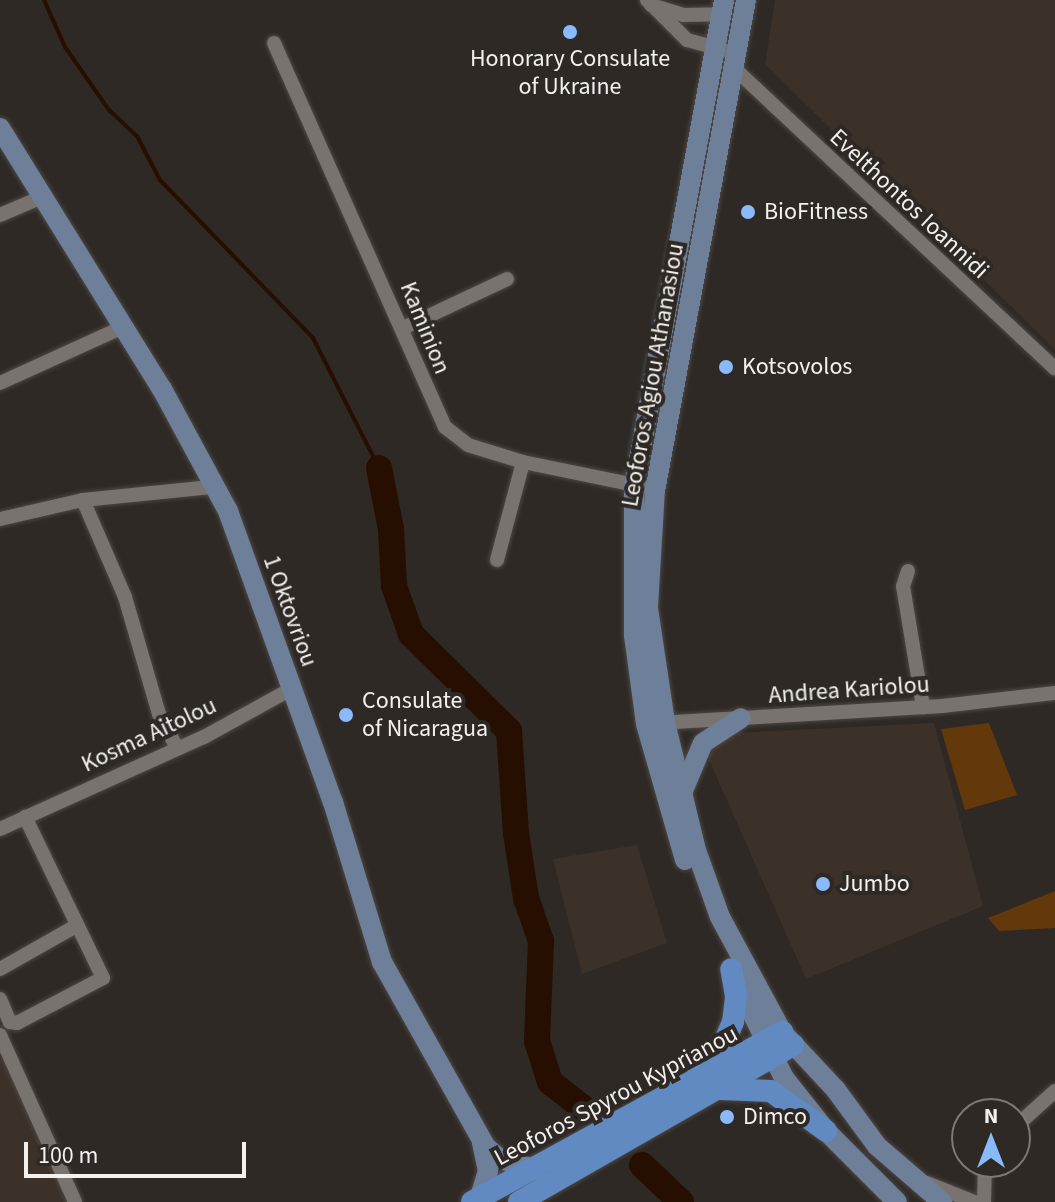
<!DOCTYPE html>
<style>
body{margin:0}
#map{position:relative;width:1055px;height:1202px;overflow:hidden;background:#2e2925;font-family:"Source Sans 3",sans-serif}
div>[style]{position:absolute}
.built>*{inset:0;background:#3b3128}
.green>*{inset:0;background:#63390c}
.stream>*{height:4px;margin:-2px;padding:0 2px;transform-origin:2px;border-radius:2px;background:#260f00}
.river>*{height:26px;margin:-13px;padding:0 13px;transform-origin:13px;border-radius:13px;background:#260f00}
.roads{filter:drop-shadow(0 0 2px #4c4744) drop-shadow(0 0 2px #4c4744)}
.street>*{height:14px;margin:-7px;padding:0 7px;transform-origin:7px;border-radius:7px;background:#79736f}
.secondary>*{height:20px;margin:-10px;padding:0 10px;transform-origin:10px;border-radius:10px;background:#6e7f99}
.primary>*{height:22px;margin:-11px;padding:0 11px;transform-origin:11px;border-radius:11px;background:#628ac2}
.dots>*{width:22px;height:22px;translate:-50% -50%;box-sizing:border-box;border:4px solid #2e2925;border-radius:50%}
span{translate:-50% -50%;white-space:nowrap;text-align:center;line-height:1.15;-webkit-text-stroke:8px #2e2925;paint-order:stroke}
.poi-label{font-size:24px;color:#f3f0ed}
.left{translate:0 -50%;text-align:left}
.street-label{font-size:24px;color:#f3f0ed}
.north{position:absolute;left:951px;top:1098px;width:80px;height:80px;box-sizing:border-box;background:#2e2925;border:2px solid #7d7975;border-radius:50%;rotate:0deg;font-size:22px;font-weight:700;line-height:32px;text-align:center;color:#f3f0ed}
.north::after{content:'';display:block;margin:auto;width:28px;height:36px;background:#8abafc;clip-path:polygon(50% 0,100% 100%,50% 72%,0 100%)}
.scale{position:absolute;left:24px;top:1142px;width:222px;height:36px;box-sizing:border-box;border:4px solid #f3f0ed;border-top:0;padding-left:10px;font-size:24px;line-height:28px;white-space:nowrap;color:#f3f0ed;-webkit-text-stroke:6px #2e2925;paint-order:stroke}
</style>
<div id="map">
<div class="built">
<i style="clip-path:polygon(775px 0,1055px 0,1055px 350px,765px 64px)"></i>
<i style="clip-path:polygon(934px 723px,983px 906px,806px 979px,707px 755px,734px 733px)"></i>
<i style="clip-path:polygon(637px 845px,667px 943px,582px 974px,553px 859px)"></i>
<i style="clip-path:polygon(0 1054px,69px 1202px,0 1202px)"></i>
</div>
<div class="green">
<i style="clip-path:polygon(989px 723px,1017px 795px,965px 810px,941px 729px)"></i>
<i style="clip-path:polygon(1055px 891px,1055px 928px,999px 931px,988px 918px)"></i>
</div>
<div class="stream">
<i style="left:44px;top:0;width:51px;rotate:65.9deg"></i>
<i style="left:65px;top:47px;width:77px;rotate:55.1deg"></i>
<i style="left:109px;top:110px;width:38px;rotate:43deg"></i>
<i style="left:137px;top:136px;width:50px;rotate:62.4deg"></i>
<i style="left:160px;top:180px;width:220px;rotate:45.9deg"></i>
<i style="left:313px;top:338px;width:146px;rotate:63.1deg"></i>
</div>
<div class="river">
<i style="left:379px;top:468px;width:62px;rotate:78.9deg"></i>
<i style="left:391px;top:529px;width:57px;rotate:87deg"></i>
<i style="left:394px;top:586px;width:51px;rotate:70.5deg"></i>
<i style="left:411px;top:634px;width:138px;rotate:44.7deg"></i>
<i style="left:509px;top:731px;width:102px;rotate:86.1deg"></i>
<i style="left:516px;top:833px;width:66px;rotate:81.3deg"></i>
<i style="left:526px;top:898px;width:46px;rotate:70.8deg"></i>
<i style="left:541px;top:941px;width:100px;rotate:92.3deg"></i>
<i style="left:537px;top:1041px;width:43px;rotate:72.4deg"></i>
<i style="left:550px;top:1082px;width:41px;rotate:38deg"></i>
<i style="left:642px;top:1165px;width:54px;rotate:43.5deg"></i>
</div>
<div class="roads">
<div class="street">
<i style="left:647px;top:0;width:57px;rotate:45deg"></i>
<i style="left:687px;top:40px;width:38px;rotate:15deg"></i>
<i style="left:651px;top:5px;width:34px;rotate:17deg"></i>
<i style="left:683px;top:15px;width:39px;rotate:-1deg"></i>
<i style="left:274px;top:43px;width:420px;rotate:66deg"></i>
<i style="left:445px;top:427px;width:29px;rotate:38deg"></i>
<i style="left:468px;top:445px;width:58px;rotate:17.2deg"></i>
<i style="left:523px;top:462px;width:135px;rotate:11.6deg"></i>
<i style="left:736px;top:70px;width:437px;rotate:43.1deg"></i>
<i style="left:0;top:215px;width:46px;rotate:-23.2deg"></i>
<i style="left:403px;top:328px;width:115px;rotate:-25.2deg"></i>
<i style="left:0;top:383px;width:135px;rotate:-24.5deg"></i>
<i style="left:83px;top:500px;width:106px;rotate:66.6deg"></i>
<i style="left:125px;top:597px;width:122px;rotate:73.8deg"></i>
<i style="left:159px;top:714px;width:38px;rotate:62deg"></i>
<i style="left:0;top:519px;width:85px;rotate:-12.9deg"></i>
<i style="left:83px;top:500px;width:129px;rotate:-5.8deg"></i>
<i style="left:497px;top:560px;width:101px;rotate:-75.1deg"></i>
<i style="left:908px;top:571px;width:16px;rotate:108deg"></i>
<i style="left:903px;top:586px;width:123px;rotate:80.6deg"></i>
<i style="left:658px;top:723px;width:285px;rotate:-3.4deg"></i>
<i style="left:942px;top:706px;width:114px;rotate:-6.6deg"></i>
<i style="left:0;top:829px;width:224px;rotate:-24.3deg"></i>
<i style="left:204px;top:737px;width:99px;rotate:-28.9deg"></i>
<i style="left:0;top:969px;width:87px;rotate:-29.5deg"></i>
<i style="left:0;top:999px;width:25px;rotate:67deg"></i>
<i style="left:10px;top:1022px;width:7px;rotate:8deg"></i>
<i style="left:17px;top:1023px;width:97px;rotate:-27.6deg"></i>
<i style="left:103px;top:978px;width:179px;rotate:-115.8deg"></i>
<i style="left:0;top:1035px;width:183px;rotate:65.8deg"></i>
<i style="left:1015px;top:1127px;width:54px;rotate:-42deg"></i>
<i style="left:927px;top:1183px;width:51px;rotate:22deg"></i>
<i style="left:984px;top:1202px;width:40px;rotate:-88.6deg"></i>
</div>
<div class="secondary">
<i style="left:746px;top:0;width:497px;rotate:100.5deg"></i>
<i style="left:655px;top:489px;width:119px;rotate:93.4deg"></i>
<i style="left:648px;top:608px;width:115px;rotate:81.5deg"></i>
<i style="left:665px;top:722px;width:132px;rotate:76.4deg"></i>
<i style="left:696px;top:850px;width:71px;rotate:70.3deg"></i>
<i style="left:720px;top:917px;width:131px;rotate:61.7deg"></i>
<i style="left:782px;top:1032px;width:79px;rotate:47deg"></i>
<i style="left:836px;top:1090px;width:69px;rotate:53.8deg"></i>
<i style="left:877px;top:1146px;width:86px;rotate:40.7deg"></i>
<i style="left:0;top:128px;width:307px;rotate:58.2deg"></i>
<i style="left:162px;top:389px;width:139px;rotate:61.6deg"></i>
<i style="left:228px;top:511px;width:309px;rotate:70.2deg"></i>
<i style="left:333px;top:802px;width:167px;rotate:73deg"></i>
<i style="left:382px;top:962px;width:212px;rotate:60.7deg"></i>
<i style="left:486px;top:1147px;width:18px;rotate:41deg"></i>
<i style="left:500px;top:1159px;width:40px;rotate:16deg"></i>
<i style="left:682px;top:793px;width:54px;rotate:-67.2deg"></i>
<i style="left:703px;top:743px;width:45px;rotate:-33.3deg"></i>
<i style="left:685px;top:860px;width:141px;rotate:-106deg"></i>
<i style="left:646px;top:724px;width:90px;rotate:-97.7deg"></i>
<i style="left:634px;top:635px;width:149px;rotate:-90deg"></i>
<i style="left:634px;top:486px;width:494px;rotate:-79.5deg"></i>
<i style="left:735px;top:978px;width:111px;rotate:63.9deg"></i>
<i style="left:784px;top:1078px;width:68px;rotate:51.6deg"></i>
<i style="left:826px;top:1131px;width:100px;rotate:45deg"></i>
<i style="left:480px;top:1197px;width:27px;rotate:-73deg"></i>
<i style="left:488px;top:1171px;width:29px;rotate:-102deg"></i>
</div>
<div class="primary">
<i style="left:698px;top:1074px;width:33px;rotate:-46deg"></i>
<i style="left:721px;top:1050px;width:30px;rotate:-67deg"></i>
<i style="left:733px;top:1022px;width:26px;rotate:-83deg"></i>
<i style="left:736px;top:996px;width:27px;rotate:-100deg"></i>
<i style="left:721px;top:1089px;width:50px;rotate:2.3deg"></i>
<i style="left:771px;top:1091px;width:68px;rotate:36deg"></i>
<i style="left:472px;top:1202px;width:354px;rotate:-28.7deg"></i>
<i style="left:519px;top:1202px;width:316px;rotate:-29.8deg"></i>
</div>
</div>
<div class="dots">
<i style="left:570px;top:32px;background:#8abafc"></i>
<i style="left:748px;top:212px;background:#8abafc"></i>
<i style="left:726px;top:367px;background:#8abafc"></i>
<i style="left:346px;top:715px;background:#8abafc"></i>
<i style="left:823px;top:884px;background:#8abafc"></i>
<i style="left:727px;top:1117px;background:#8abafc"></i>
</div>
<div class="poi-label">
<span style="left:570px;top:73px">Honorary Consulate<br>of Ukraine</span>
<span class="left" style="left:764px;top:212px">BioFitness</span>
<span class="left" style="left:742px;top:367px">Kotsovolos</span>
<span class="left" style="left:362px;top:715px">Consulate<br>of Nicaragua</span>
<span class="left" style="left:839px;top:884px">Jumbo</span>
<span class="left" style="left:743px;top:1117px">Dimco</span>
</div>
<div class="street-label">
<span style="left:909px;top:204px;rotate:43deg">Evelthontos Ioannidi</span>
<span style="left:425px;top:328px;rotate:68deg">Kaminion</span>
<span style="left:653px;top:375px;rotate:-80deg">Leoforos Agiou Athanasiou</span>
<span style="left:290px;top:611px;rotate:70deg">1 Oktovriou</span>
<span style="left:849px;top:690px;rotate:-4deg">Andrea Kariolou</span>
<span style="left:149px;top:735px;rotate:-25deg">Kosma Aitolou</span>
<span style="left:616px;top:1096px;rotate:-28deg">Leoforos Spyrou Kyprianou</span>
</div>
<div class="north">N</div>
<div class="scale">100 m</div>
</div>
